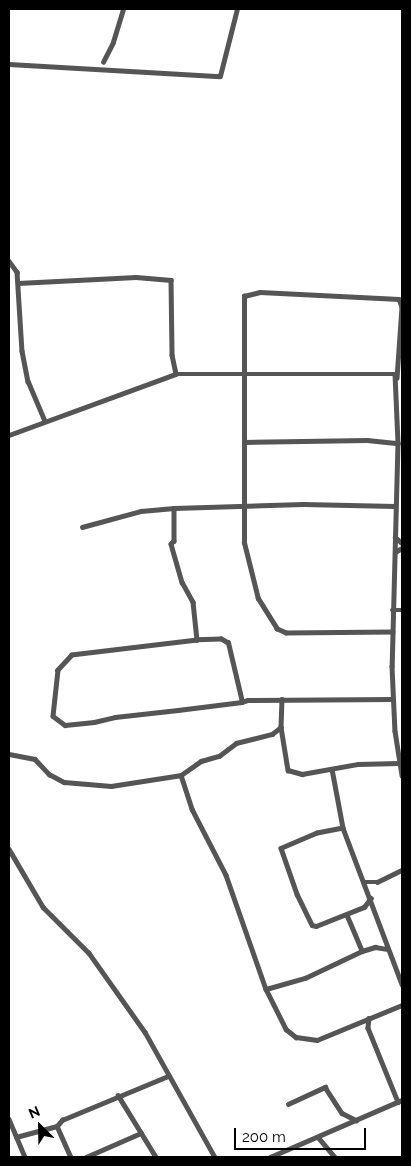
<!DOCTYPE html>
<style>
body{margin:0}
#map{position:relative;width:411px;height:1166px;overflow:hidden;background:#fff;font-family:Raleway,sans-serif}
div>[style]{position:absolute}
.street>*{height:4.5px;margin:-2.25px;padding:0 2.25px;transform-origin:2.25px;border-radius:2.25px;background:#555}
span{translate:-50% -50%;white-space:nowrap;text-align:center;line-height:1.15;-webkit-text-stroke:4px #fff;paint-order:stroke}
.frame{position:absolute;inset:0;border:10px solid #000;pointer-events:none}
.north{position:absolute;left:15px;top:1101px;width:50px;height:50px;-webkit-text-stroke:4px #fff;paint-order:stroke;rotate:337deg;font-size:14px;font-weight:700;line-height:20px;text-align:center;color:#000}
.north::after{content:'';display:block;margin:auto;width:18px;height:22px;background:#000;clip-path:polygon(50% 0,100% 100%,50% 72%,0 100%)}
.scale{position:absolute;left:234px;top:1128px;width:132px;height:22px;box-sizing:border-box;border:2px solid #000;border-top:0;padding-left:6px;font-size:15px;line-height:18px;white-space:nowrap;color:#000;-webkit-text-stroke:4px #fff;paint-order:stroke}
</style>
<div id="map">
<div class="street">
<i style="left:103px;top:62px;width:22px;rotate:-63deg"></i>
<i style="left:113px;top:42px;width:34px;rotate:-73deg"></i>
<i style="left:9px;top:64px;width:211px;rotate:3.3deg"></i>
<i style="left:220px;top:76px;width:69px;rotate:-75.8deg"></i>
<i style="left:9px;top:261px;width:14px;rotate:54deg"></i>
<i style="left:17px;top:272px;width:79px;rotate:86.4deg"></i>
<i style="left:22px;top:351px;width:31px;rotate:79deg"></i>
<i style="left:28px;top:381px;width:43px;rotate:67deg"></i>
<i style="left:18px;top:283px;width:118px;rotate:-2.9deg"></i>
<i style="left:136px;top:277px;width:35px;rotate:5deg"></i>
<i style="left:171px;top:280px;width:75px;rotate:89.2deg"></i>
<i style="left:172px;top:355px;width:19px;rotate:78deg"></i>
<i style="left:9px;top:435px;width:178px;rotate:-20.1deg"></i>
<i style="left:176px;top:374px;width:219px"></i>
<i style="left:395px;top:374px;width:69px;rotate:87.5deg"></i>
<i style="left:398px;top:443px;width:223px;rotate:91.5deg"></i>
<i style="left:392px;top:666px;width:65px;rotate:87.4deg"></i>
<i style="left:395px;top:731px;width:45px;rotate:81deg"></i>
<i style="left:244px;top:442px;width:123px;rotate:-0.9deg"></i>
<i style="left:367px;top:440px;width:31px;rotate:6deg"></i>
<i style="left:174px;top:508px;width:33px;rotate:90deg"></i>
<i style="left:174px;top:541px;width:4px;rotate:135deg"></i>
<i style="left:171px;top:544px;width:40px;rotate:74deg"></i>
<i style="left:182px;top:582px;width:23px;rotate:61deg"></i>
<i style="left:193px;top:602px;width:38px;rotate:84deg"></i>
<i style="left:82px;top:527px;width:61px;rotate:-15.2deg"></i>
<i style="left:141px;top:511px;width:33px;rotate:-5deg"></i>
<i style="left:174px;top:508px;width:129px;rotate:-1.8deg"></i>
<i style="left:303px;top:504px;width:92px;rotate:1.2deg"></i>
<i style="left:395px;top:537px;width:9px;rotate:41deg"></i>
<i style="left:395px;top:552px;width:8px;rotate:-30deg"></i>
<i style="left:392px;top:610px;width:10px"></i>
<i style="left:393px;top:632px;width:107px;rotate:179.5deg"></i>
<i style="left:286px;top:633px;width:10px;rotate:-156deg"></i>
<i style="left:277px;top:629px;width:36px;rotate:-122deg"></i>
<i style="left:258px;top:599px;width:58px;rotate:-104deg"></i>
<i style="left:244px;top:543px;width:247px;rotate:-90deg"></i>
<i style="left:244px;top:296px;width:16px;rotate:-14deg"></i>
<i style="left:260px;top:292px;width:139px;rotate:2.9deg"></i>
<i style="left:399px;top:299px;width:9px;rotate:69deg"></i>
<i style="left:402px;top:307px;width:71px;rotate:94deg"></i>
<i style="left:282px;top:699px;width:28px;rotate:92deg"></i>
<i style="left:281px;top:727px;width:44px;rotate:80.8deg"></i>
<i style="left:288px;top:770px;width:15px;rotate:16deg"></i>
<i style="left:302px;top:774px;width:57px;rotate:-10.1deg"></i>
<i style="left:358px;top:764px;width:41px;rotate:-1.4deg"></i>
<i style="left:242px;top:702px;width:61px;rotate:-103.3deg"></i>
<i style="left:228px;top:643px;width:8px;rotate:-150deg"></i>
<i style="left:221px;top:639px;width:24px;rotate:178deg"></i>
<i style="left:197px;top:640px;width:126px;rotate:173.2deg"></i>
<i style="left:72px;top:655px;width:21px;rotate:133deg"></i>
<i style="left:58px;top:670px;width:46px;rotate:96.2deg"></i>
<i style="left:53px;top:716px;width:15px;rotate:37deg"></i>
<i style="left:65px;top:725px;width:29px;rotate:-6deg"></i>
<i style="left:94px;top:722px;width:22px;rotate:-13deg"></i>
<i style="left:115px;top:717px;width:63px;rotate:-6.3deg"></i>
<i style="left:178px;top:710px;width:64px;rotate:-7.1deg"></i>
<i style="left:242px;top:702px;width:6px;rotate:-18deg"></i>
<i style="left:248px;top:700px;width:145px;rotate:-0.4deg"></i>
<i style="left:9px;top:754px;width:26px;rotate:11deg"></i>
<i style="left:35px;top:759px;width:21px;rotate:47deg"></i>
<i style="left:49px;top:774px;width:17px;rotate:28deg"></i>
<i style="left:64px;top:782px;width:47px;rotate:4.9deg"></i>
<i style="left:111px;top:786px;width:71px;rotate:-8.9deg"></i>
<i style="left:181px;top:775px;width:24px;rotate:-35deg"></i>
<i style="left:201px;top:761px;width:19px;rotate:-16deg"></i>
<i style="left:219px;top:756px;width:21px;rotate:-37deg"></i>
<i style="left:236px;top:743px;width:37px;rotate:-14deg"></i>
<i style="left:272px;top:734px;width:11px;rotate:-38deg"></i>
<i style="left:332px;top:769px;width:60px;rotate:79.4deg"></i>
<i style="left:343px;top:828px;width:167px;rotate:69.3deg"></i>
<i style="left:181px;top:775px;width:36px;rotate:72deg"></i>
<i style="left:192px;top:809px;width:74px;rotate:62.7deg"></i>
<i style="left:226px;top:875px;width:121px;rotate:70.7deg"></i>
<i style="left:266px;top:989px;width:45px;rotate:63.4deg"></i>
<i style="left:286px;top:1029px;width:13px;rotate:39deg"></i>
<i style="left:296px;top:1037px;width:21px;rotate:8deg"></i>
<i style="left:317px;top:1040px;width:92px;rotate:-22.4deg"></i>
<i style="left:343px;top:828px;width:26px;rotate:169deg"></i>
<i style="left:317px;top:833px;width:39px;rotate:157deg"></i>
<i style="left:281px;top:848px;width:49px;rotate:70.8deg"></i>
<i style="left:297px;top:894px;width:34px;rotate:64deg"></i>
<i style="left:312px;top:925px;width:4px;rotate:14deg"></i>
<i style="left:316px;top:926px;width:52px;rotate:-21.6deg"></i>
<i style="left:364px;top:907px;width:11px;rotate:-52deg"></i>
<i style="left:9px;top:849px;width:67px;rotate:59.6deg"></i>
<i style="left:43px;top:907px;width:65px;rotate:45deg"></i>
<i style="left:89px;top:953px;width:97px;rotate:54.7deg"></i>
<i style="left:145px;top:1032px;width:143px;rotate:60.8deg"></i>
<i style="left:364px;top:882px;width:13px"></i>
<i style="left:377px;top:882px;width:28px;rotate:-26deg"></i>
<i style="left:347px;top:915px;width:39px;rotate:67deg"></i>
<i style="left:362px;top:951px;width:14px;rotate:-17deg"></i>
<i style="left:375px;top:947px;width:13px;rotate:9deg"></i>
<i style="left:266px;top:989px;width:41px;rotate:-15.8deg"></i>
<i style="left:305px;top:978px;width:63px;rotate:-25.3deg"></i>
<i style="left:369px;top:1018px;width:10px;rotate:96deg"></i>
<i style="left:368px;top:1028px;width:80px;rotate:67.9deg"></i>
<i style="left:118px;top:1095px;width:73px;rotate:58.5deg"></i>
<i style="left:288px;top:1104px;width:41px;rotate:-24.7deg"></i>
<i style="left:325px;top:1087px;width:31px;rotate:57deg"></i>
<i style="left:342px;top:1113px;width:16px;rotate:27deg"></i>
<i style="left:9px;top:1119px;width:41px;rotate:67.2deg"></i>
<i style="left:57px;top:1126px;width:34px;rotate:66deg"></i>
<i style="left:16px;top:1137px;width:42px;rotate:-15deg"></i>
<i style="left:57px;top:1126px;width:8px;rotate:-50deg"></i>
<i style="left:62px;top:1120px;width:115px;rotate:-22.5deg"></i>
<i style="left:318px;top:1137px;width:26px;rotate:50deg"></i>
<i style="left:86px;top:1157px;width:60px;rotate:-23.6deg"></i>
<i style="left:270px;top:1157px;width:144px;rotate:-23.4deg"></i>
</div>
<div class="frame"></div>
<div class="north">N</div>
<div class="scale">200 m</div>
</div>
